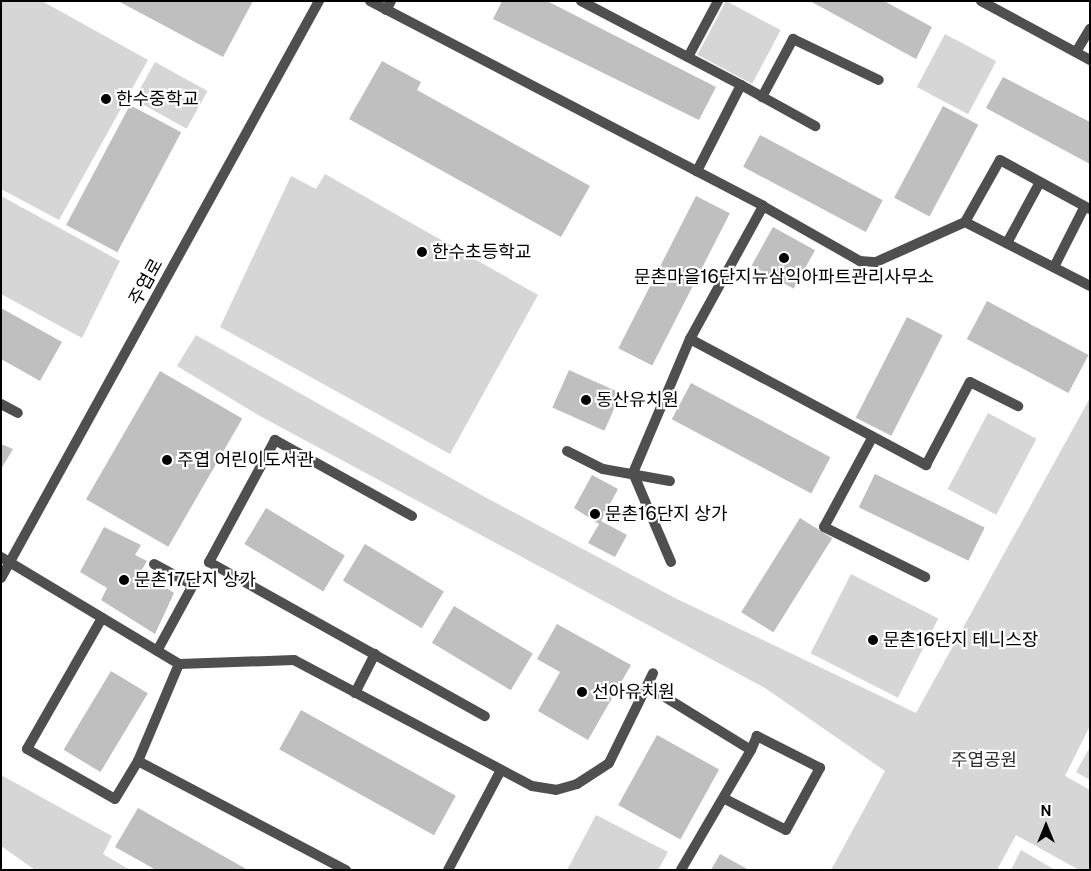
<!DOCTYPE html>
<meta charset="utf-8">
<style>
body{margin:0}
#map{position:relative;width:1091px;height:871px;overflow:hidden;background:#fff;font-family:"Public Sans","Noto Sans KR",sans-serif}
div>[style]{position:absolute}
.green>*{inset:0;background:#d6d6d6;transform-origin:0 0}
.building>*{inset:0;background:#bfbfbf;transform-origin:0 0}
.service>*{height:10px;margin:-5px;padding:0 5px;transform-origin:5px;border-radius:5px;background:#4f4f4f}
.minor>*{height:10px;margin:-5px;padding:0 5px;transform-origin:5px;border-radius:5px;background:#4f4f4f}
.tertiary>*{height:10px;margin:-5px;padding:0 5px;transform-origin:5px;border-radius:5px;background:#4f4f4f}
.dots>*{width:14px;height:14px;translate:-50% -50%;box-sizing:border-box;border:2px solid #fff;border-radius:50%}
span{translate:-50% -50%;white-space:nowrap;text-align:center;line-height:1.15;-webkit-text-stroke:4.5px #fff;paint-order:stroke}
.poi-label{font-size:18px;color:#000}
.left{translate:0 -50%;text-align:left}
.street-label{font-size:18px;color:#000}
.park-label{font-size:18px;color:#2d2d2d}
.frame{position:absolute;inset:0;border:2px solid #000;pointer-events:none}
.north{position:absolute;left:1021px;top:801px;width:50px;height:50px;-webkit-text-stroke:4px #fff;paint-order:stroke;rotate:0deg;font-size:14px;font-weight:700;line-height:20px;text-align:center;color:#000}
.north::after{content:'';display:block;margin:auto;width:18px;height:22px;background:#000;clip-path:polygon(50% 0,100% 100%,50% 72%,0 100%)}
</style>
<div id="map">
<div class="green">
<i style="clip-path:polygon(1px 1px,42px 1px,148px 60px,59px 220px,1px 189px)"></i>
<i style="left:726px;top:1px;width:62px;height:61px;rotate:28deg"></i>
<i style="left:945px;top:34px;width:58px;height:60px;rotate:28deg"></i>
<i style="left:155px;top:62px;width:60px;height:43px;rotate:29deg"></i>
<i style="clip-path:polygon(325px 174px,538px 295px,450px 454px,220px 327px,291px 176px,316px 189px)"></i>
<i style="clip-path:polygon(1px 196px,120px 261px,82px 338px,1px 294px)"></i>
<i style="clip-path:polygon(196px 335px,483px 496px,677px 599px,916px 713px,1090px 398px,1090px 726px,1065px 776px,1090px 790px,1090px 870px,1079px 870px,1016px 835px,997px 870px,831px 870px,885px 771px,765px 688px,258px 415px,177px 366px)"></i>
<i style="left:988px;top:413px;width:55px;height:86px;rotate:28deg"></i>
<i style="left:851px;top:574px;width:98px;height:89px;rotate:27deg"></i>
<i style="clip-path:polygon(1090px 747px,1090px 780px,1076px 772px)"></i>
<i style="clip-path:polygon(1px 775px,112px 836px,103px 854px,130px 870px,35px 870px,1px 846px)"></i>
<i style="clip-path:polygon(596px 815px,668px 852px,658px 870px,567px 870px)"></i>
<i style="clip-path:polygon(1021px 850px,1055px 870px,1011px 870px)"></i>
</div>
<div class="building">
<i style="clip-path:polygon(118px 1px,253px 1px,223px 57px)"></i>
<i style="clip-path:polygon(502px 1px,547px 1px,716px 87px,699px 120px,493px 19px)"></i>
<i style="clip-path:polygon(810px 1px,884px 1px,932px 27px,916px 59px)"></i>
<i style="clip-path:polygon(382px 61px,421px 82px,417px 90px,590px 186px,561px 237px,349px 119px)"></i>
<i style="clip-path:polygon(1003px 77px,1090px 122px,1090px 164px,986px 108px)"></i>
<i style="left:130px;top:105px;width:58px;height:136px;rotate:28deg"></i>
<i style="left:943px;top:106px;width:40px;height:104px;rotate:28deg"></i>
<i style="left:760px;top:135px;width:139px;height:36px;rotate:28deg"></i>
<i style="left:696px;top:196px;width:38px;height:171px;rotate:27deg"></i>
<i style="left:773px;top:227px;width:48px;height:44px;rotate:29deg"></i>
<i style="left:987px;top:301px;width:115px;height:43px;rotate:28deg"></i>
<i style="clip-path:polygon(1px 308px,62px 342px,40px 381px,1px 359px)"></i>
<i style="left:907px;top:317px;width:40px;height:113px;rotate:27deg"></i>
<i style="left:569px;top:370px;width:57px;height:41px;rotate:24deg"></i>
<i style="left:160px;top:371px;width:95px;height:148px;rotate:30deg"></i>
<i style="left:691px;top:383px;width:158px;height:41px;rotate:28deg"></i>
<i style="clip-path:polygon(1px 444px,13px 449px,1px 469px)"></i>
<i style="left:875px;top:474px;width:122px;height:37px;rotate:26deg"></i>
<i style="clip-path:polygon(592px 475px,618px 489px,601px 521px,627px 535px,615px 557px,588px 543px,599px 524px,574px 508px)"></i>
<i style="left:266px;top:508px;width:92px;height:42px;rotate:31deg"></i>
<i style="left:800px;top:518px;width:38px;height:111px;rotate:32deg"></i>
<i style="clip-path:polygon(104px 527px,141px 545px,135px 555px,147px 561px,141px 571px,174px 593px,155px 634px,101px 600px,107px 588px,80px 572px)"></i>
<i style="left:365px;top:544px;width:92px;height:43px;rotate:31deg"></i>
<i style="left:454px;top:606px;width:92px;height:43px;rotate:31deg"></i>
<i style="clip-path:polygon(557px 624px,631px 665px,588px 740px,538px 711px,560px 672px,537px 659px)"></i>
<i style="left:111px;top:671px;width:43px;height:92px;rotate:31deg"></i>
<i style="left:301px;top:710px;width:177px;height:45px;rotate:29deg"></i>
<i style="left:657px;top:735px;width:71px;height:80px;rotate:29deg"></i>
<i style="clip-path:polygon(138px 808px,248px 870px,156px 870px,115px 847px)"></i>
<i style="clip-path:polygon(720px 854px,749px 870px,711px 870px)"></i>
</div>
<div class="service">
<i style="left:370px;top:1px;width:443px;rotate:27.5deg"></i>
<i style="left:763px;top:206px;width:112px;rotate:29.6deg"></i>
<i style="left:860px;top:261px;width:16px;rotate:4deg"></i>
<i style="left:876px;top:262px;width:98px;rotate:-24.2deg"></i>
<i style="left:965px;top:222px;width:71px;rotate:-60.6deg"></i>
<i style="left:1000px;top:160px;width:102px;rotate:28.6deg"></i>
<i style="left:581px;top:1px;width:181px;rotate:27.7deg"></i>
<i style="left:741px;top:85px;width:97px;rotate:117.1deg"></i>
<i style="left:386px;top:10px;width:10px;rotate:-61deg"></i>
<i style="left:688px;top:57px;width:64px;rotate:-61.8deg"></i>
<i style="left:741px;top:85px;width:85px;rotate:29deg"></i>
<i style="left:762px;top:97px;width:66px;rotate:-61.9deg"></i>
<i style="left:793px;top:39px;width:95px;rotate:25.5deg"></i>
<i style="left:965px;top:222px;width:140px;rotate:27.1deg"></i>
<i style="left:1007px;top:243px;width:69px;rotate:-61.6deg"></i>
<i style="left:1054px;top:267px;width:68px;rotate:-63.1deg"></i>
<i style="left:690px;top:339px;width:268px;rotate:28.1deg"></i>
<i style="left:926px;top:465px;width:94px;rotate:-62.1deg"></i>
<i style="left:970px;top:382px;width:54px;rotate:26.6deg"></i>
<i style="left:1px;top:404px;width:19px;rotate:28deg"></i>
<i style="left:872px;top:438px;width:101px;rotate:118.3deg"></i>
<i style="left:824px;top:527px;width:113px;rotate:26.3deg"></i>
<i style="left:567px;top:451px;width:40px;rotate:26.6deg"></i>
<i style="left:603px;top:469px;width:68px;rotate:10.2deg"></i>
<i style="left:412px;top:516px;width:157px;rotate:-151deg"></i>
<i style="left:275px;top:440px;width:139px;rotate:118.4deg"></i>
<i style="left:209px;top:562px;width:316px;rotate:29.2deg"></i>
<i style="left:1px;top:557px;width:208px;rotate:31deg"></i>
<i style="left:179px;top:664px;width:115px;rotate:-2deg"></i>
<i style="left:294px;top:660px;width:269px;rotate:27.9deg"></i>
<i style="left:532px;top:786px;width:24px;rotate:9deg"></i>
<i style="left:556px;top:790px;width:22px;rotate:-16deg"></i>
<i style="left:577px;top:784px;width:38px;rotate:-33deg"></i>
<i style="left:609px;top:763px;width:100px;rotate:-63.9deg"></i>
<i style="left:671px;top:562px;width:97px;rotate:-113.1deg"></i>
<i style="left:633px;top:473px;width:146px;rotate:-67deg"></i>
<i style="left:690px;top:339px;width:152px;rotate:-61.2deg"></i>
<i style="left:154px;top:564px;width:44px;rotate:28.3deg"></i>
<i style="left:193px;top:585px;width:75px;rotate:118.6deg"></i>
<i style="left:102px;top:618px;width:151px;rotate:119.8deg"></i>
<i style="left:27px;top:749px;width:101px;rotate:29.6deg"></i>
<i style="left:115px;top:799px;width:44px;rotate:-58.8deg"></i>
<i style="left:138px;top:761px;width:105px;rotate:-67.1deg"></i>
<i style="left:647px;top:686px;width:122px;rotate:31.6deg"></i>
<i style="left:751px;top:750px;width:139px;rotate:120.3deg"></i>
<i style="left:355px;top:693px;width:44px;rotate:-62.9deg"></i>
<i style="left:138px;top:761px;width:235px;rotate:27.7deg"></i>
<i style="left:725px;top:799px;width:68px;rotate:26.9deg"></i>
<i style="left:786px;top:830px;width:71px;rotate:-61.3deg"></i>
<i style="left:820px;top:768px;width:71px;rotate:-153.1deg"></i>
<i style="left:757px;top:736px;width:15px;rotate:113deg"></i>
<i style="left:448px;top:870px;width:113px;rotate:-62.1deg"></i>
</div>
<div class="minor">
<i style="left:1076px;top:52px;width:27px;rotate:-59deg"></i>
</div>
<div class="tertiary">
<i style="left:981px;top:1px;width:124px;rotate:28.4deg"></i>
<i style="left:1px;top:578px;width:659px;rotate:-61.14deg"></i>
</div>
<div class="dots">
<i style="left:106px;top:99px;background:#000"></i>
<i style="left:422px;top:252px;background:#000"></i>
<i style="left:784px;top:258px;background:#000"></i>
<i style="left:586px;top:400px;background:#000"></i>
<i style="left:167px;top:460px;background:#000"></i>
<i style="left:595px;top:514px;background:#000"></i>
<i style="left:124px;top:580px;background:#000"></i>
<i style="left:873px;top:640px;background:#000"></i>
<i style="left:582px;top:692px;background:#000"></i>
</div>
<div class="poi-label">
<span class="left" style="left:116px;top:99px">한수중학교</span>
<span class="left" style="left:432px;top:252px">한수초등학교</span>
<span style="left:784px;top:277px">문촌마을16단지뉴삼익아파트관리사무소</span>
<span class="left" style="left:596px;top:400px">동산유치원</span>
<span class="left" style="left:177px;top:460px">주엽 어린이도서관</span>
<span class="left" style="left:605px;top:514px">문촌16단지 상가</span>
<span class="left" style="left:134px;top:580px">문촌17단지 상가</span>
<span class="left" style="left:883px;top:640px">문촌16단지 테니스장</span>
<span class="left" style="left:592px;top:692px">선아유치원</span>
</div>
<div class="street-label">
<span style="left:146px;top:282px;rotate:-61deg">주엽로</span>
</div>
<div class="park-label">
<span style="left:984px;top:760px">주엽공원</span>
</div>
<div class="frame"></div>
<div class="north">N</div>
</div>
